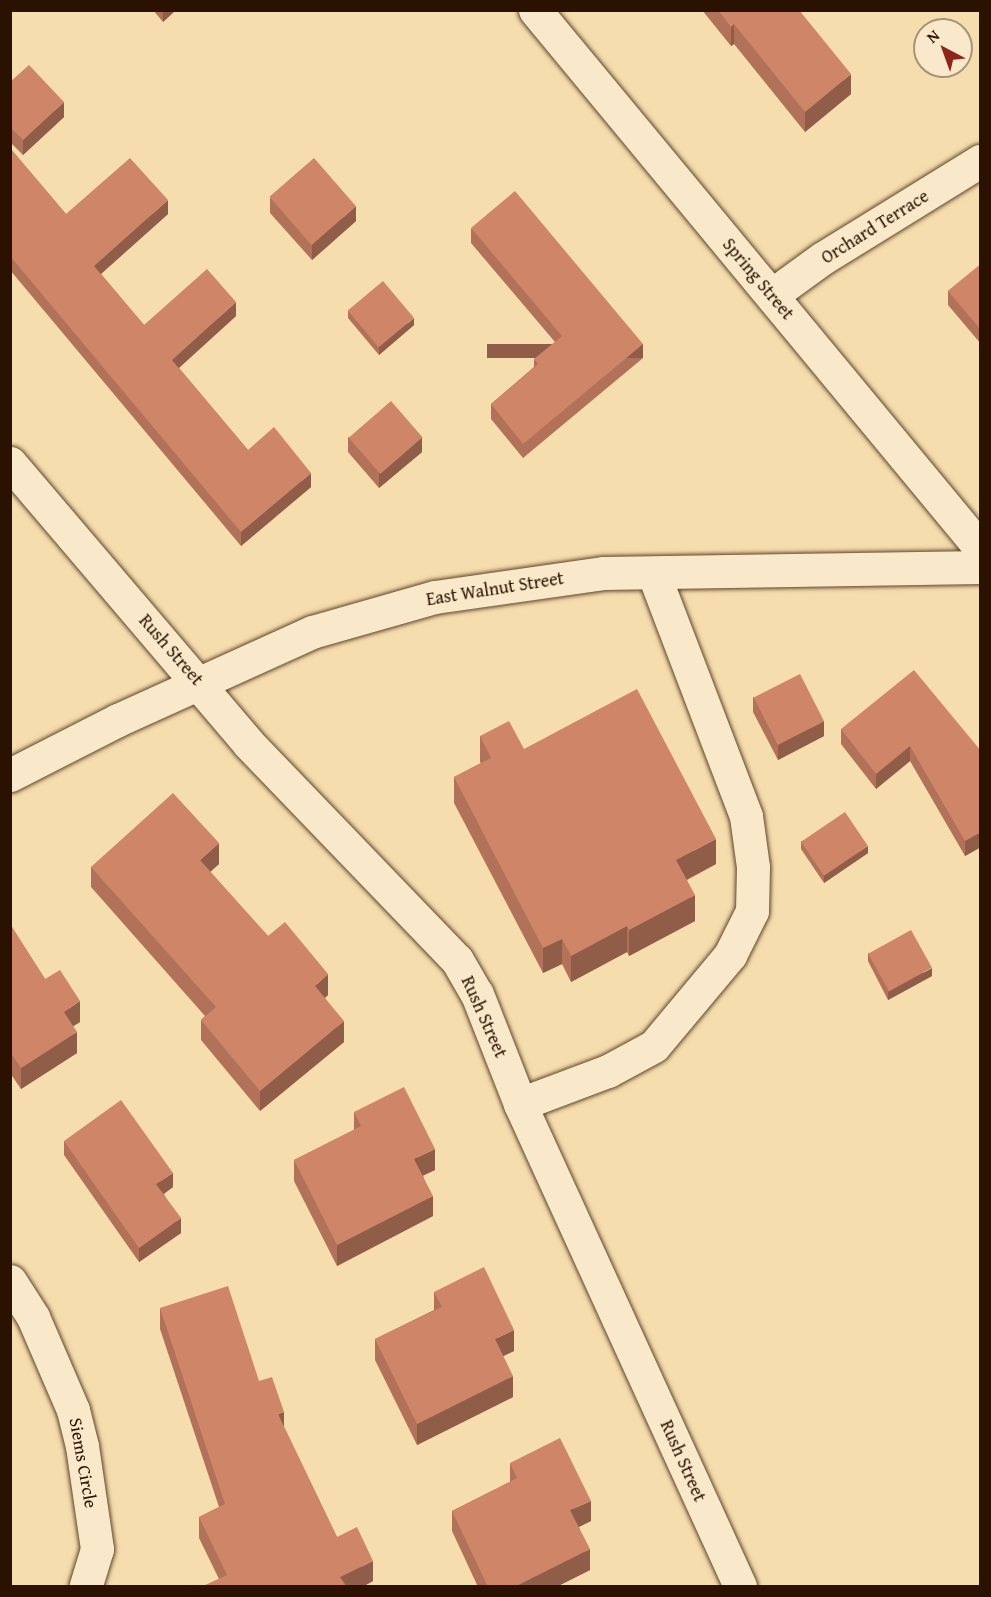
<!DOCTYPE html>
<style>
body{margin:0}
#map{position:relative;width:991px;height:1597px;overflow:hidden;background:#f6ddad;font-family:"Gentium Book Plus",serif}
div>[style]{position:absolute}
.roads{filter:drop-shadow(0 0 2px #5e452b) drop-shadow(0 0 2px #5e452b)}
.minor>*{height:33px;margin:-16.5px;padding:0 16.5px;transform-origin:16.5px;border-radius:16.5px;background:#f9e9ca}
.wall>*{inset:0;background:#b17259}
.shaded-wall>*{inset:0;background:#905d49;transform-origin:0 0}
.building>*{inset:0;background:#ce8568;transform-origin:0 0}
span{translate:-50% -50%;white-space:nowrap;text-align:center;line-height:1.15;-webkit-text-stroke:6px #f9e9ca;paint-order:stroke}
.street-label{font-size:18px;color:#2b1200}
.frame{position:absolute;inset:0;border:12px solid #2b1200;pointer-events:none}
.north{position:absolute;left:913px;top:18px;width:60px;height:60px;box-sizing:border-box;background:#f9e9ca;border:2px solid #a79379;border-radius:50%;rotate:319deg;font-size:16px;font-weight:700;line-height:24px;text-align:center;color:#2b1200}
.north::after{content:'';display:block;margin:auto;width:21px;height:27px;background:#8f2418;clip-path:polygon(50% 0,100% 100%,50% 72%,0 100%)}
</style>
<div id="map">
<div class="roads">
<div class="minor">
<i style="left:535px;top:10px;width:698px;rotate:50.4deg"></i>
<i style="left:772px;top:295px;width:63px;rotate:-36deg"></i>
<i style="left:823px;top:258px;width:185px;rotate:-31.7deg"></i>
<i style="left:10px;top:463px;width:367px;rotate:49.6deg"></i>
<i style="left:248px;top:743px;width:301px;rotate:46.1deg"></i>
<i style="left:457px;top:960px;width:39px;rotate:60deg"></i>
<i style="left:477px;top:994px;width:118px;rotate:68.6deg"></i>
<i style="left:520px;top:1104px;width:530px;rotate:65.47deg"></i>
<i style="left:10px;top:775px;width:121px;rotate:-27deg"></i>
<i style="left:118px;top:720px;width:213px;rotate:-24.4deg"></i>
<i style="left:312px;top:632px;width:128px;rotate:-15.9deg"></i>
<i style="left:435px;top:597px;width:171px;rotate:-8.1deg"></i>
<i style="left:604px;top:573px;width:376px;rotate:-0.9deg"></i>
<i style="left:520px;top:1104px;width:94px;rotate:-20.6deg"></i>
<i style="left:608px;top:1071px;width:52px;rotate:-28.5deg"></i>
<i style="left:654px;top:1046px;width:119px;rotate:-50.1deg"></i>
<i style="left:730px;top:955px;width:49px;rotate:-63.4deg"></i>
<i style="left:752px;top:911px;width:44px;rotate:-88.7deg"></i>
<i style="left:753px;top:867px;width:51px;rotate:-97.8deg"></i>
<i style="left:746px;top:816px;width:258px;rotate:-110.9deg"></i>
<i style="left:10px;top:1281px;width:43px;rotate:57.4deg"></i>
<i style="left:33px;top:1317px;width:101px;rotate:66.7deg"></i>
<i style="left:73px;top:1410px;width:37px;rotate:76deg"></i>
<i style="left:82px;top:1446px;width:104px;rotate:81.7deg"></i>
<i style="left:97px;top:1549px;width:39px;rotate:107deg"></i>
</div>
</div>
<div class="wall">
<i style="clip-path:polygon(153px 10px,176px 10px,163px 22px)"></i>
<i style="clip-path:polygon(702px 10px,799px 10px,851px 94px,805px 132px,734px 44px,731px 46px)"></i>
<i style="clip-path:polygon(10px 82px,64px 117px,23px 155px,10px 142px)"></i>
<i style="clip-path:polygon(10px 148px,66px 214px,168px 214px,101px 274px,144px 325px,236px 316px,179px 368px,248px 450px,311px 487px,241px 546px,10px 270px)"></i>
<i style="clip-path:polygon(270px 198px,356px 221px,312px 260px,270px 213px)"></i>
<i style="clip-path:polygon(471px 228px,643px 358px,523px 458px,491px 419px,491px 404px,534px 367px,534px 359px,555px 342px,471px 243px)"></i>
<i style="clip-path:polygon(981px 264px,981px 344px,948px 305px,948px 291px)"></i>
<i style="clip-path:polygon(348px 311px,414px 325px,379px 355px,348px 318px)"></i>
<i style="clip-path:polygon(348px 437px,422px 452px,379px 488px,348px 452px)"></i>
<i style="clip-path:polygon(753px 697px,824px 736px,778px 760px,753px 712px)"></i>
<i style="clip-path:polygon(841px 729px,981px 751px,981px 847px,965px 856px,910px 761px,876px 789px,841px 744px)"></i>
<i style="clip-path:polygon(480px 736px,524px 749px,716px 864px,687px 880px,695px 921px,629px 956px,627px 952px,571px 982px,562px 964px,543px 973px,454px 803px,454px 777px,481px 763px,480px 762px)"></i>
<i style="clip-path:polygon(801px 841px,868px 853px,824px 883px,801px 849px)"></i>
<i style="clip-path:polygon(219px 864px,210px 872px,268px 936px,328px 995px,325px 998px,344px 1042px,260px 1111px,201px 1040px,201px 1020px,205px 1016px,91px 887px,91px 867px)"></i>
<i style="clip-path:polygon(10px 924px,45px 979px,80px 1022px,73px 1026px,77px 1053px,21px 1089px,10px 1073px)"></i>
<i style="clip-path:polygon(868px 953px,932px 976px,888px 1000px,868px 961px)"></i>
<i style="clip-path:polygon(354px 1112px,435px 1170px,423px 1175px,433px 1216px,337px 1266px,294px 1181px,294px 1160px,354px 1130px)"></i>
<i style="clip-path:polygon(64px 1141px,173px 1187px,164px 1194px,181px 1233px,139px 1262px,64px 1155px)"></i>
<i style="clip-path:polygon(434px 1292px,514px 1351px,503px 1356px,513px 1397px,417px 1445px,375px 1360px,375px 1339px,434px 1310px)"></i>
<i style="clip-path:polygon(160px 1308px,259px 1381px,284px 1427px,337px 1537px,373px 1581px,362px 1587px,203px 1587px,219px 1579px,199px 1538px,199px 1517px,219px 1507px,160px 1329px)"></i>
<i style="clip-path:polygon(510px 1463px,591px 1521px,579px 1527px,590px 1570px,556px 1587px,478px 1587px,452px 1531px,452px 1511px,510px 1482px)"></i>
</div>
<div class="shaded-wall">
<i style="clip-path:polygon(163px 10px,176px 10px,163px 22px)"></i>
<i style="clip-path:polygon(734px 24px,734px 44px,731px 46px,731px 27px)"></i>
<i style="clip-path:polygon(851px 74px,851px 94px,805px 132px,805px 112px)"></i>
<i style="clip-path:polygon(64px 102px,64px 117px,23px 155px,23px 140px)"></i>
<i style="clip-path:polygon(168px 200px,168px 214px,94px 280px,94px 266px)"></i>
<i style="clip-path:polygon(356px 206px,356px 221px,312px 260px,312px 245px)"></i>
<i style="clip-path:polygon(236px 302px,236px 316px,172px 374px,172px 360px)"></i>
<i style="clip-path:polygon(414px 318px,414px 325px,379px 355px,379px 347px)"></i>
<i style="left:643px;top:344px;width:14px;height:156px;rotate:90deg"></i>
<i style="clip-path:polygon(422px 437px,422px 452px,379px 488px,379px 473px)"></i>
<i style="clip-path:polygon(311px 473px,311px 487px,241px 546px,241px 532px)"></i>
<i style="clip-path:polygon(824px 721px,824px 736px,778px 760px,778px 745px)"></i>
<i style="clip-path:polygon(910px 746px,910px 761px,876px 789px,876px 774px)"></i>
<i style="clip-path:polygon(981px 832px,981px 847px,965px 856px,965px 841px)"></i>
<i style="clip-path:polygon(716px 839px,716px 864px,676px 885px,676px 860px)"></i>
<i style="clip-path:polygon(219px 843px,219px 864px,200px 881px,200px 860px)"></i>
<i style="clip-path:polygon(868px 846px,868px 853px,824px 883px,824px 875px)"></i>
<i style="clip-path:polygon(695px 895px,695px 921px,629px 956px,629px 930px)"></i>
<i style="clip-path:polygon(627px 926px,627px 952px,571px 982px,571px 956px)"></i>
<i style="clip-path:polygon(562px 939px,562px 964px,543px 973px,543px 948px)"></i>
<i style="clip-path:polygon(932px 968px,932px 976px,888px 1000px,888px 992px)"></i>
<i style="clip-path:polygon(328px 974px,328px 995px,315px 1006px,315px 986px)"></i>
<i style="clip-path:polygon(80px 1001px,80px 1022px,64px 1032px,64px 1012px)"></i>
<i style="clip-path:polygon(344px 1021px,344px 1042px,260px 1111px,260px 1091px)"></i>
<i style="clip-path:polygon(77px 1032px,77px 1053px,21px 1089px,21px 1068px)"></i>
<i style="clip-path:polygon(435px 1149px,435px 1170px,414px 1180px,414px 1159px)"></i>
<i style="clip-path:polygon(173px 1173px,173px 1187px,156px 1199px,156px 1184px)"></i>
<i style="clip-path:polygon(433px 1196px,433px 1216px,337px 1266px,337px 1245px)"></i>
<i style="clip-path:polygon(181px 1218px,181px 1233px,139px 1262px,139px 1248px)"></i>
<i style="clip-path:polygon(514px 1330px,514px 1351px,495px 1360px,495px 1339px)"></i>
<i style="clip-path:polygon(513px 1376px,513px 1397px,417px 1445px,417px 1424px)"></i>
<i style="clip-path:polygon(284px 1412px,284px 1433px,278px 1414px)"></i>
<i style="clip-path:polygon(591px 1501px,591px 1521px,570px 1531px,570px 1510px)"></i>
<i style="clip-path:polygon(590px 1549px,590px 1570px,556px 1587px,514px 1587px)"></i>
<i style="clip-path:polygon(373px 1561px,373px 1581px,362px 1587px,340px 1587px,340px 1577px)"></i>
</div>
<div class="building">
<i style="clip-path:polygon(718px 10px,799px 10px,851px 74px,805px 112px,734px 24px,731px 27px)"></i>
<i style="clip-path:polygon(29px 65px,64px 102px,23px 140px,10px 127px,10px 82px)"></i>
<i style="clip-path:polygon(10px 148px,66px 214px,130px 158px,168px 200px,94px 266px,144px 325px,207px 269px,236px 302px,172px 360px,248px 450px,274px 427px,311px 473px,241px 532px,10px 256px)"></i>
<i style="left:314px;top:158px;width:64px;height:59px;rotate:49deg"></i>
<i style="clip-path:polygon(515px 191px,643px 344px,523px 444px,491px 404px,538px 364px,534px 359px,562px 336px,471px 228px)"></i>
<i style="clip-path:polygon(981px 264px,981px 330px,948px 291px)"></i>
<i style="left:383px;top:281px;width:48px;height:46px;rotate:50deg"></i>
<i style="left:391px;top:401px;width:48px;height:56px;rotate:49deg"></i>
<i style="clip-path:polygon(914px 670px,981px 751px,981px 832px,965px 841px,910px 746px,876px 774px,841px 729px)"></i>
<i style="left:800px;top:674px;width:53px;height:52px;rotate:63deg"></i>
<i style="clip-path:polygon(637px 689px,716px 839px,676px 860px,695px 895px,629px 930px,627px 926px,571px 956px,562px 939px,543px 948px,454px 777px,491px 758px,480px 736px,509px 721px,524px 749px)"></i>
<i style="clip-path:polygon(173px 793px,219px 843px,200px 860px,268px 936px,285px 922px,328px 974px,315px 986px,344px 1021px,260px 1091px,201px 1020px,216px 1007px,91px 867px)"></i>
<i style="left:845px;top:812px;width:41px;height:53px;rotate:56deg"></i>
<i style="clip-path:polygon(10px 924px,45px 979px,60px 970px,80px 1001px,64px 1012px,77px 1032px,21px 1068px,10px 1052px)"></i>
<i style="left:911px;top:930px;width:43px;height:49px;rotate:61deg"></i>
<i style="clip-path:polygon(404px 1087px,435px 1149px,414px 1159px,433px 1196px,337px 1245px,294px 1160px,361px 1126px,354px 1112px)"></i>
<i style="clip-path:polygon(121px 1100px,173px 1173px,156px 1184px,181px 1218px,139px 1248px,64px 1141px)"></i>
<i style="clip-path:polygon(484px 1267px,514px 1330px,495px 1339px,513px 1376px,417px 1424px,375px 1339px,442px 1307px,434px 1292px)"></i>
<i style="clip-path:polygon(228px 1286px,259px 1381px,272px 1377px,284px 1412px,278px 1414px,337px 1537px,357px 1527px,373px 1561px,340px 1577px,347px 1587px,203px 1586px,227px 1575px,199px 1517px,225px 1504px,160px 1308px)"></i>
<i style="clip-path:polygon(560px 1438px,591px 1501px,570px 1510px,590px 1549px,514px 1587px,488px 1587px,452px 1511px,517px 1478px,510px 1463px)"></i>
</div>
<div class="street-label">
<span style="left:875px;top:227px;rotate:-32deg">Orchard Terrace</span>
<span style="left:758px;top:279px;rotate:50deg">Spring Street</span>
<span style="left:495px;top:589px;rotate:-9deg">East Walnut Street</span>
<span style="left:171px;top:650px;rotate:49deg">Rush Street</span>
<span style="left:484px;top:1017px;rotate:66deg">Rush Street</span>
<span style="left:683px;top:1461px;rotate:66deg">Rush Street</span>
<span style="left:83px;top:1463px;rotate:80deg">Siems Circle</span>
</div>
<div class="frame"></div>
<div class="north">N</div>
</div>
